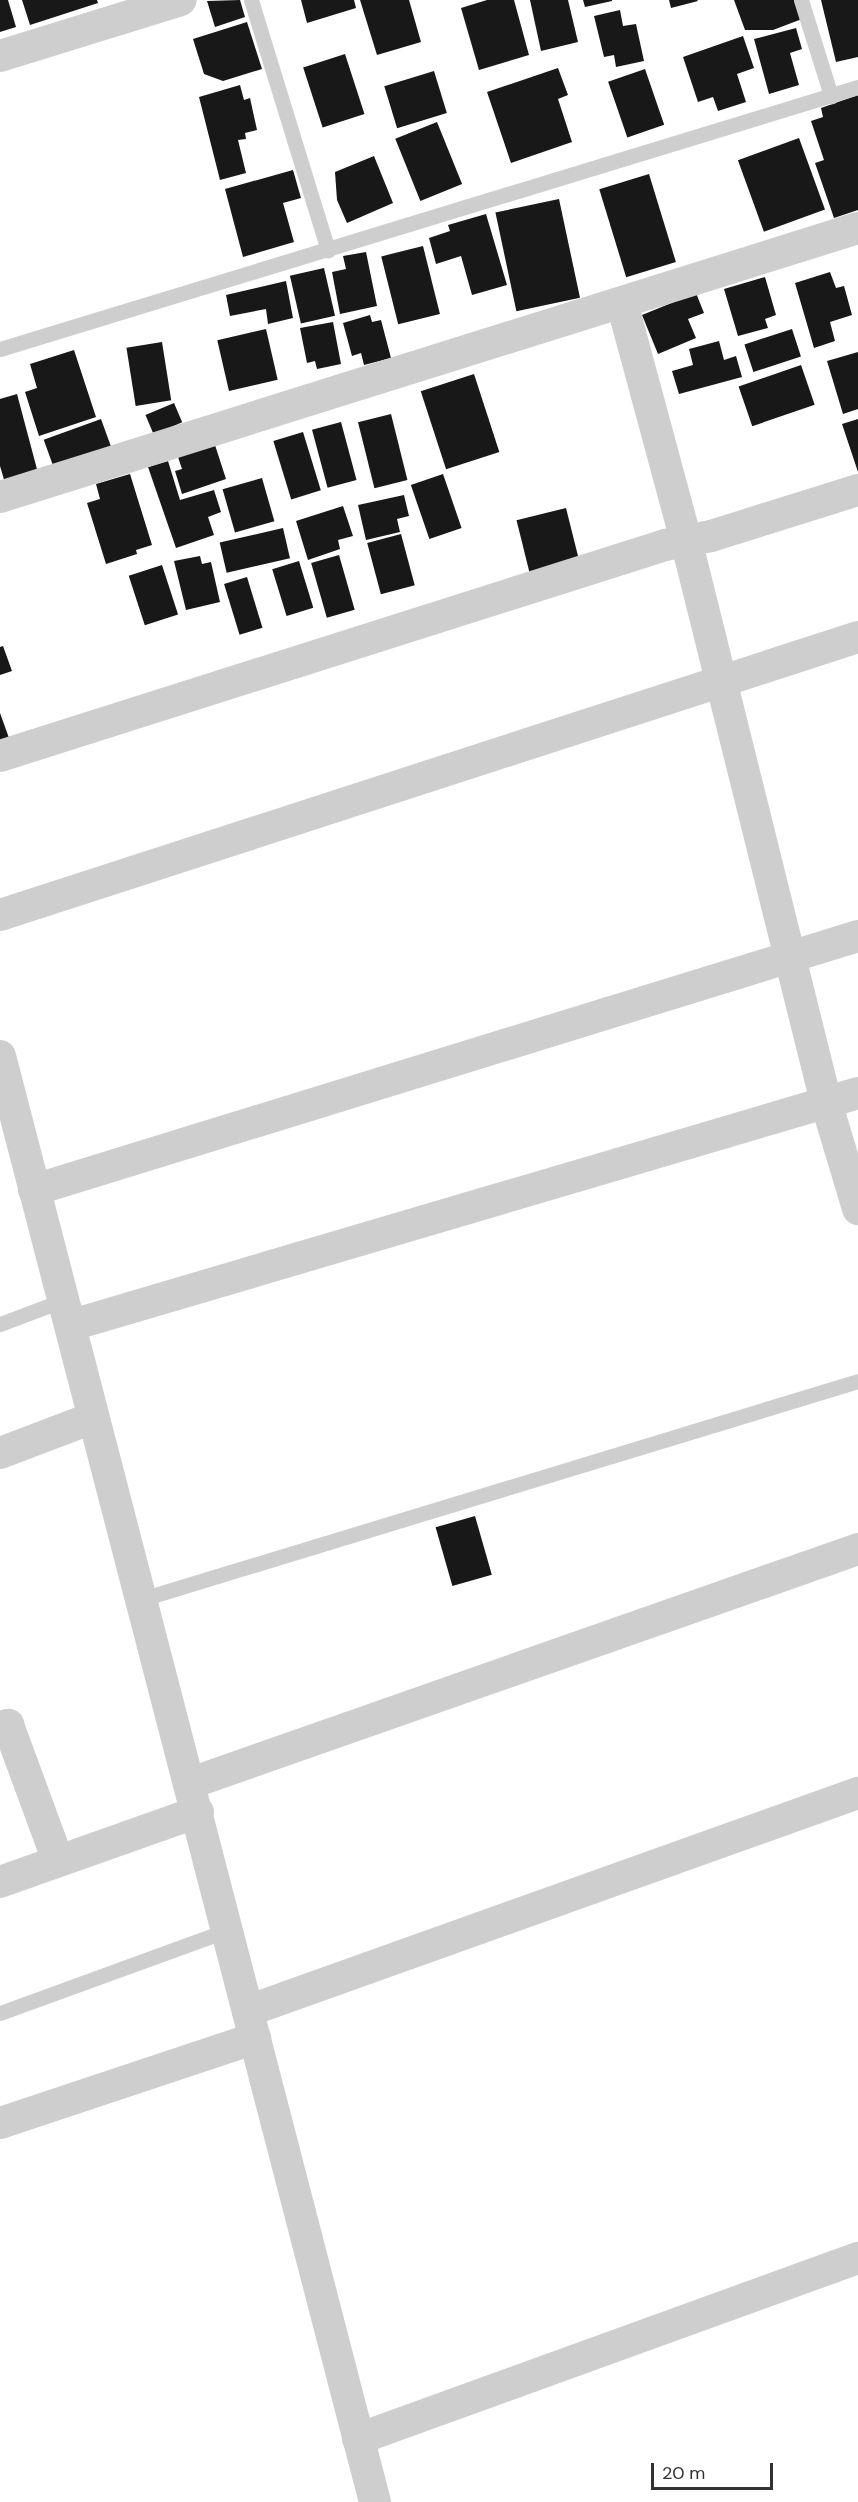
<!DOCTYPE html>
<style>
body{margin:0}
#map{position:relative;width:858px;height:2502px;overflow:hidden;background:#fff;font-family:"DM Sans",sans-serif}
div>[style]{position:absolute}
.building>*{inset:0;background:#181818;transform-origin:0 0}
.lane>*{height:15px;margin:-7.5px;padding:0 7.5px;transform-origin:7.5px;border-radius:7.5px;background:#cecece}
.street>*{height:32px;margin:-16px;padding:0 16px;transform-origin:16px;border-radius:16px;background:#cecece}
span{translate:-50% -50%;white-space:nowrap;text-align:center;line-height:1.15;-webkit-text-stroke:6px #fff;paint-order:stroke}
.scale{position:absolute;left:651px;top:2463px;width:122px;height:27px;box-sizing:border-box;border:3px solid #313131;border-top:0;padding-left:8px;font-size:18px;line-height:21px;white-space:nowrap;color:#313131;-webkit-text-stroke:4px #fff;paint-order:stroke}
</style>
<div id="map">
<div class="building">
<i style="clip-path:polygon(0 0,8px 0,16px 27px,0 32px)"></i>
<i style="clip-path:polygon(22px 0,97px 0,98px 3px,30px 25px)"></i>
<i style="clip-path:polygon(240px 0,245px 17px,215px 27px,207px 1px)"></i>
<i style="clip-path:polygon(301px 0,354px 0,356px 8px,307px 23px)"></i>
<i style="clip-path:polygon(360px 0,409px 0,421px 42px,377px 55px)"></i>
<i style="clip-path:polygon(487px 0,514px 0,529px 55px,479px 70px,461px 8px)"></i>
<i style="clip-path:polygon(530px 0,568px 0,578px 42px,541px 51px)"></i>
<i style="clip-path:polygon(583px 0,612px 0,612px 1px,585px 7px)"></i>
<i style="clip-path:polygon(669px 0,697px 0,698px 1px,671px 8px)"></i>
<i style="clip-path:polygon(734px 0,795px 0,802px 19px,773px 30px,745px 30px)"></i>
<i style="clip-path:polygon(821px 0,858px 0,858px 57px,836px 62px)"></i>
<i style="clip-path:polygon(620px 10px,623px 26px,636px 24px,644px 61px,616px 67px,614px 55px,604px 57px,594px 16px)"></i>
<i style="clip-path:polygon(247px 22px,262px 69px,223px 81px,204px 74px,193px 39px)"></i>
<i style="clip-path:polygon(796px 28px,802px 49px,790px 53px,799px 85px,769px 94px,754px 39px)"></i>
<i style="clip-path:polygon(743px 36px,754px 68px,737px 74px,746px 102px,718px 111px,713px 97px,698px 102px,683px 57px)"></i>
<i style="left:345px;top:54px;width:63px;height:44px;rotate:72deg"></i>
<i style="clip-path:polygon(558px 68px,568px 95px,558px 99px,572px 142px,511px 163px,487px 92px)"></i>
<i style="left:645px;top:69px;width:59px;height:39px;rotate:71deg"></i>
<i style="left:434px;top:71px;width:44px;height:52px;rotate:73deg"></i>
<i style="clip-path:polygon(240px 85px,244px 100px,250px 98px,257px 130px,245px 133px,246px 139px,238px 140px,246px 173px,220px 180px,199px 97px)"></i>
<i style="clip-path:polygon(858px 95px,858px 210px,834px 218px,815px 163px,824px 160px,811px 121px,823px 117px,821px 108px)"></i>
<i style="left:437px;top:122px;width:67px;height:45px;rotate:68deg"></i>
<i style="left:799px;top:138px;width:76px;height:65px;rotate:70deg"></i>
<i style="clip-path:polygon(374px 156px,393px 203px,347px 223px,337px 200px,335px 172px)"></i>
<i style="clip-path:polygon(293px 170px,301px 198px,283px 203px,294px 242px,243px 257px,225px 189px)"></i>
<i style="left:649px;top:174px;width:92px;height:52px;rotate:73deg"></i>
<i style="left:559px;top:199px;width:101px;height:65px;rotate:78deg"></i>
<i style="clip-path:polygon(486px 214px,507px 285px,472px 295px,461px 256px,436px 264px,429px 238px,450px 231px,448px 225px)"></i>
<i style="left:423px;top:246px;width:70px;height:43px;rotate:76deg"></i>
<i style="clip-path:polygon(366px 252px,377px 306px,340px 314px,332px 272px,346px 269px,343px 256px)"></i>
<i style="left:324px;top:268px;width:49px;height:35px;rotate:77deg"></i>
<i style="clip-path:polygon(830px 272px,836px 288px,844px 286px,852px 315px,830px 322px,835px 341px,814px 348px,795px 283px)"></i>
<i style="clip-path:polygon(765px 277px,776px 315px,765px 319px,768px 328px,738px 336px,724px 289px)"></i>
<i style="clip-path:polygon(286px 281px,293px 318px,268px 324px,266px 309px,230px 316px,226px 295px)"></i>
<i style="clip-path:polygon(696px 293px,704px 313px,688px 319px,696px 338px,658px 354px,642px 315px)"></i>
<i style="clip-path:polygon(370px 315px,372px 322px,381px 320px,391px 358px,364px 365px,361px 353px,352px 356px,343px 323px)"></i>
<i style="clip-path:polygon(333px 322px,341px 364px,317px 369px,315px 361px,307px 363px,300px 328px)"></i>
<i style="left:266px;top:329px;width:52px;height:50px;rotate:77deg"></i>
<i style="left:792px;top:329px;width:29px;height:50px;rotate:72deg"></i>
<i style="clip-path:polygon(719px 341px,724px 360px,736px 356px,742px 377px,679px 394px,672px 371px,693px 365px,689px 349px)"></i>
<i style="left:162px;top:342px;width:59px;height:36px;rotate:81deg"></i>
<i style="clip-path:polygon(74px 350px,96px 417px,39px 436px,25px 392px,37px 388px,30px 364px)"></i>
<i style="clip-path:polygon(858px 352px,858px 409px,843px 414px,827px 361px)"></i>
<i style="left:801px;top:365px;width:42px;height:66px;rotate:71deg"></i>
<i style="left:474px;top:374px;width:82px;height:56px;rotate:72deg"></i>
<i style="clip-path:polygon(17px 394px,38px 473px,5px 483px,0 466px,0 399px)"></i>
<i style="left:174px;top:403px;width:21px;height:31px;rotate:67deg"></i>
<i style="left:391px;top:414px;width:68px;height:34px;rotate:76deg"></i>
<i style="left:101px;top:419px;width:30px;height:61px;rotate:70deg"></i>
<i style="clip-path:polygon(858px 419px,858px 472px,842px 424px)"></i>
<i style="left:341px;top:422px;width:60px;height:30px;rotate:75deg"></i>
<i style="left:303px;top:432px;width:61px;height:31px;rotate:73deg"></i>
<i style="clip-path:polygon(215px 445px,226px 479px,182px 494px,175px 471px,182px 469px,178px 457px)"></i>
<i style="clip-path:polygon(168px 461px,180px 500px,214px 490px,221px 512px,208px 517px,214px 535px,176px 548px,148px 467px)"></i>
<i style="clip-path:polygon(130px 474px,152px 545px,136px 550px,137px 554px,106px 564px,87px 503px,100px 499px,96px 484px)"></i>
<i style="left:443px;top:474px;width:57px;height:34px;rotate:71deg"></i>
<i style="left:262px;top:478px;width:45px;height:41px;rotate:74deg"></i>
<i style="clip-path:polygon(404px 495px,409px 516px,397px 519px,400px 532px,366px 540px,358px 505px)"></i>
<i style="clip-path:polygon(343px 506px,353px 536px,338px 540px,340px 549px,308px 560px,296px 521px)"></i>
<i style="left:566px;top:508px;width:56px;height:51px;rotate:76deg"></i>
<i style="left:283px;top:528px;width:31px;height:65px;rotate:77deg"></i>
<i style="left:401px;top:534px;width:53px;height:35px;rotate:75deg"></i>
<i style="left:339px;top:555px;width:57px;height:29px;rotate:74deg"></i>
<i style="clip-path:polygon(200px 556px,202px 564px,211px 562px,220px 602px,186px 610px,174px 561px)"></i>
<i style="left:299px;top:561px;width:49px;height:28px;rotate:73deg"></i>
<i style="left:162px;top:565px;width:52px;height:35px;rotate:72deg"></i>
<i style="left:247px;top:577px;width:53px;height:24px;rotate:73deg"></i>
<i style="clip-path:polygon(3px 646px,12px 671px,0 675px,0 647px)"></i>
<i style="clip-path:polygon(0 713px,9px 738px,0 741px)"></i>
<i style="left:475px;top:1516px;width:61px;height:41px;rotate:74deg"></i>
</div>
<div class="lane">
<i style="left:251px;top:0;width:262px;rotate:72.9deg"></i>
<i style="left:801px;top:0;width:101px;rotate:72.6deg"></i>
<i style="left:0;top:349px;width:897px;rotate:-16.98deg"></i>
<i style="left:0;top:1324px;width:68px;rotate:-20.6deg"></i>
<i style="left:142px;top:1599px;width:748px;rotate:-16.93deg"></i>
<i style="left:0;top:2013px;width:243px;rotate:-20deg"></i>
</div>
<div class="street">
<i style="left:0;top:56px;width:189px;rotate:-17.2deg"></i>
<i style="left:622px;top:303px;width:245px;rotate:74.9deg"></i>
<i style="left:686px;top:540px;width:579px;rotate:76.01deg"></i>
<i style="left:826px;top:1102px;width:112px;rotate:73.3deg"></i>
<i style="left:0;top:497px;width:899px;rotate:-17.41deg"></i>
<i style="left:0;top:756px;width:698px;rotate:-17.6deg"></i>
<i style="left:665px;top:545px;width:47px;rotate:-11.1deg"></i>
<i style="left:711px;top:536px;width:154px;rotate:-17.4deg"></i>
<i style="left:0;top:915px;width:902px;rotate:-17.95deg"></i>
<i style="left:0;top:1056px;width:1494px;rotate:75.46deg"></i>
<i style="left:34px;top:1190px;width:862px;rotate:-17.13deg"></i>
<i style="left:72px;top:1325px;width:820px;rotate:-16.44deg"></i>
<i style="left:0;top:1453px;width:98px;rotate:-20.8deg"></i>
<i style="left:0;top:1728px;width:9px;rotate:-21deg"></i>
<i style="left:8px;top:1725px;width:145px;rotate:69.8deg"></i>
<i style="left:191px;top:1783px;width:707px;rotate:-19.33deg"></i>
<i style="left:0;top:1882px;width:210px;rotate:-19.5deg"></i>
<i style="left:248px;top:2011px;width:648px;rotate:-19.67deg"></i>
<i style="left:0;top:2123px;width:269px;rotate:-18.4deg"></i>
<i style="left:358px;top:2439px;width:532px;rotate:-19.9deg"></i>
</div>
<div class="scale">20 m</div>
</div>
